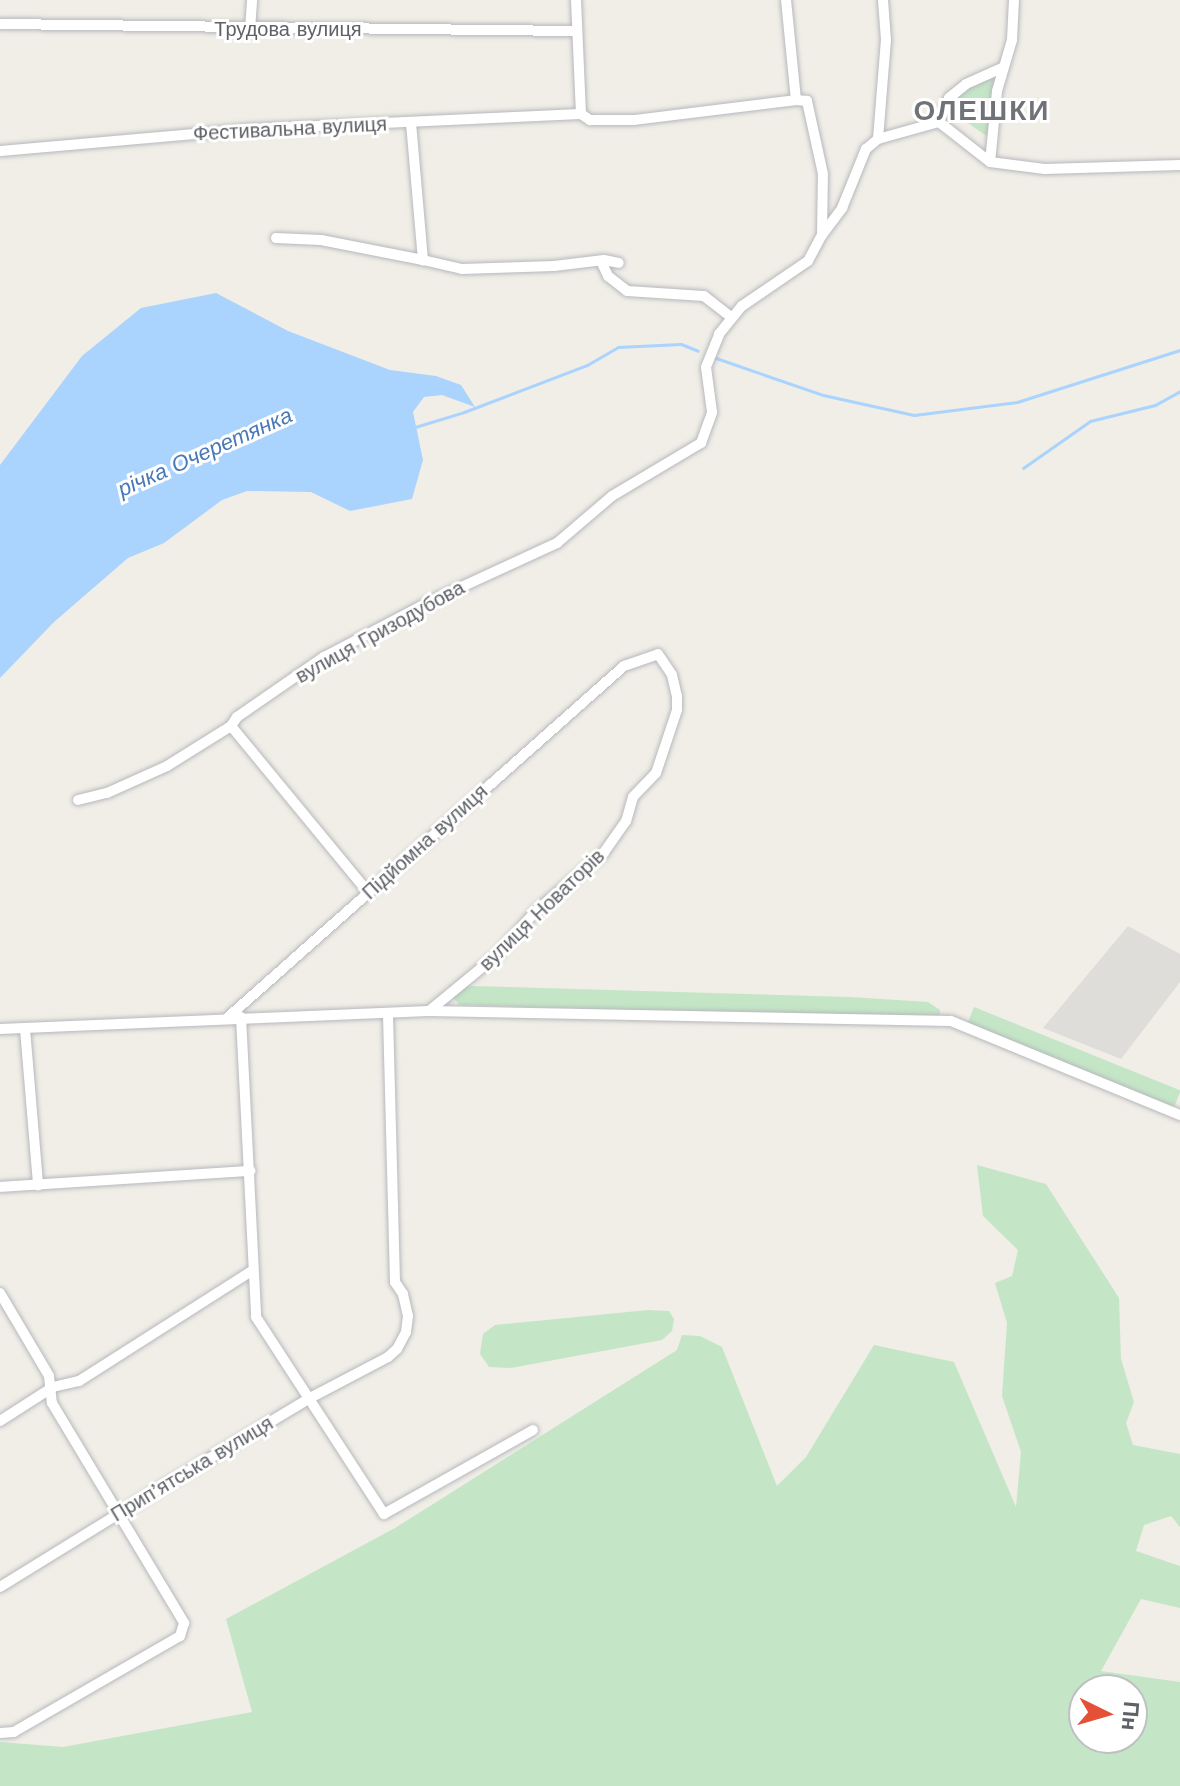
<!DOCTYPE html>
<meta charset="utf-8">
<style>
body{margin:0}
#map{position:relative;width:1180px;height:1786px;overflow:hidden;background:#f0eee7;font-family:"Work Sans",sans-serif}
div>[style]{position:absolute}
.industrial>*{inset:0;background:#dfddd9}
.green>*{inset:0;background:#c4e6c6;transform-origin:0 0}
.water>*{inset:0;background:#aad3fd}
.stream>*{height:3px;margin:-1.5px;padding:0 1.5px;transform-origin:1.5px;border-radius:1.5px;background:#aad3fd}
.roads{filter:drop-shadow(0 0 2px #b7b8bd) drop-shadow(0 0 2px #b7b8bd)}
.minor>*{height:10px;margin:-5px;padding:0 5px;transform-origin:5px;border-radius:5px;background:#fff}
span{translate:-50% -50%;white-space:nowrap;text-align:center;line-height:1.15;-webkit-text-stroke:6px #fff;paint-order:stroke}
.street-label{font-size:20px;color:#5e6166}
.water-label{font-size:22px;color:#4878b8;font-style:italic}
.district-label{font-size:28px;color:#6f7378;font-weight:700;letter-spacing:2px}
.north{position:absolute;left:1068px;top:1674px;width:80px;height:80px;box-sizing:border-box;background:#fff;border:2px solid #bfc0c2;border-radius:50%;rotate:95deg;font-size:22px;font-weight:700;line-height:32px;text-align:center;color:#5e6166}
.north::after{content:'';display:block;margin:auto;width:28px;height:36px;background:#e55137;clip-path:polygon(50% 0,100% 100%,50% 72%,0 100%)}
</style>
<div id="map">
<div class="industrial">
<i style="clip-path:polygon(1128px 926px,1180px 954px,1180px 982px,1121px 1059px,1043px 1028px)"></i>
</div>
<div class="green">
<i style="clip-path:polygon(1002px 68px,991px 139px,946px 108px,949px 98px)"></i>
<i style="clip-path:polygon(472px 986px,850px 997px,928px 1002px,940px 1010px,940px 1015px,928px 1019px,460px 1005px,453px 998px,455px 994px,460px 988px)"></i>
<i style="left:974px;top:1007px;width:223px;height:20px;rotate:22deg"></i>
<i style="clip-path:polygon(evenodd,977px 1165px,1046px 1184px,1119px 1298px,1121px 1359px,1134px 1402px,1126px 1423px,1133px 1445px,1180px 1454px,1180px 1527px,1171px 1516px,1144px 1525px,1136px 1551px,1180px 1566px,1180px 1608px,1141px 1599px,1101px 1671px,1180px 1682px,1180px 1786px,0 1786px,0 1742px,63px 1747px,252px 1712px,226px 1619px,395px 1528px,677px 1350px,682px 1335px,700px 1336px,722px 1347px,777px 1486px,806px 1457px,874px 1345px,954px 1362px,1016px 1507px,1021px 1452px,1002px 1396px,1007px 1323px,995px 1283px,1012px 1276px,1018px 1250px,983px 1216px,977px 1165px,1084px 1690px,1132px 1690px,1132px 1738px,1084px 1738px,1084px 1690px)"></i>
<i style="clip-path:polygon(648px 1310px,669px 1311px,674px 1319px,672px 1331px,662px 1340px,511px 1368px,489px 1367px,480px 1354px,483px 1334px,495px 1325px)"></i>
</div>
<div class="water">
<i style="clip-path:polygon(216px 293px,288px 331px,390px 370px,436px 376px,461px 385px,475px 407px,442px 395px,424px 397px,413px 412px,423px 460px,412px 499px,350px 511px,311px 492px,247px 491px,222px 500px,164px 543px,128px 558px,54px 622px,0 678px,0 465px,82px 356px,141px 308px)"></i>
</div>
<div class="stream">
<i style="left:713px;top:357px;width:116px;rotate:19.1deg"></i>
<i style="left:823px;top:395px;width:93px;rotate:12.4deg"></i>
<i style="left:914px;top:415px;width:104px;rotate:-7.2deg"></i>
<i style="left:1017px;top:402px;width:171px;rotate:-17.7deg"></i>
<i style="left:415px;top:427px;width:51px;rotate:-17deg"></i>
<i style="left:464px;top:412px;width:132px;rotate:-20.9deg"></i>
<i style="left:587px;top:365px;width:36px;rotate:-30deg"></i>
<i style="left:618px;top:347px;width:63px;rotate:-2.7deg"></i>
<i style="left:681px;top:344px;width:18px;rotate:22deg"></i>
<i style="left:1023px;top:468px;width:82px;rotate:-35deg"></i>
<i style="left:1090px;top:421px;width:67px;rotate:-13.8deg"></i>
<i style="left:1155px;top:405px;width:29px;rotate:-29deg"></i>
</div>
<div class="roads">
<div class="minor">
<i style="left:576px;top:0;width:114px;rotate:87.5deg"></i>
<i style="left:1014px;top:0;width:40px;rotate:92.9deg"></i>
<i style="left:1012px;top:40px;width:53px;rotate:106.4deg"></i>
<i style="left:997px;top:91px;width:71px;rotate:95.6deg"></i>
<i style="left:990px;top:162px;width:55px;rotate:7.3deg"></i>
<i style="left:1045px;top:169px;width:135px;rotate:-1.7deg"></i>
<i style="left:0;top:24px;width:575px;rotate:0.7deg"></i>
<i style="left:250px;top:30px;width:30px;rotate:-86deg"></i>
<i style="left:581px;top:114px;width:11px;rotate:34deg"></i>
<i style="left:590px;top:120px;width:44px"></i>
<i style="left:634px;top:120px;width:163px;rotate:-7deg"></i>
<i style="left:939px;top:122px;width:65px;rotate:38.1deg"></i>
<i style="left:411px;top:123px;width:138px;rotate:85deg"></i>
<i style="left:423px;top:260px;width:40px;rotate:13deg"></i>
<i style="left:462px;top:269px;width:92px;rotate:-1.9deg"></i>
<i style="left:554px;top:266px;width:50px;rotate:-6.8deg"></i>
<i style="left:604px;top:260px;width:15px;rotate:11deg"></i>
<i style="left:878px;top:139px;width:99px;rotate:-85.4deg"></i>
<i style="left:886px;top:40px;width:40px;rotate:-94.3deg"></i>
<i style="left:0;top:151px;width:253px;rotate:-5deg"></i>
<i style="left:252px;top:129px;width:329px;rotate:-2.6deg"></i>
<i style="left:822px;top:235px;width:34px;rotate:-53deg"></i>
<i style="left:842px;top:208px;width:64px;rotate:-67.9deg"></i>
<i style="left:866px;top:149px;width:16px;rotate:-40deg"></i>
<i style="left:878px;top:139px;width:63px;rotate:-15.6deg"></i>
<i style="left:939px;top:122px;width:26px;rotate:-67deg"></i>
<i style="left:949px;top:98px;width:22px;rotate:-39deg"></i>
<i style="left:966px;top:84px;width:39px;rotate:-24deg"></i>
<i style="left:276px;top:238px;width:45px;rotate:2.5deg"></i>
<i style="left:321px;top:240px;width:104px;rotate:11.1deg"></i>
<i style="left:601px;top:261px;width:17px;rotate:65deg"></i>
<i style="left:608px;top:276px;width:24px;rotate:38deg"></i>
<i style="left:627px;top:291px;width:77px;rotate:3.7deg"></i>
<i style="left:704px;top:296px;width:34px;rotate:38deg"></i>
<i style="left:231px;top:726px;width:215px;rotate:50.5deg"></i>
<i style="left:78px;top:800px;width:30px;rotate:-14deg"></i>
<i style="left:107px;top:793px;width:66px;rotate:-24.2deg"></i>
<i style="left:167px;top:766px;width:75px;rotate:-32deg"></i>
<i style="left:231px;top:726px;width:11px;rotate:-56deg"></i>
<i style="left:237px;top:717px;width:106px;rotate:-34.6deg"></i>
<i style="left:324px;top:657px;width:121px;rotate:-27.6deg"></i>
<i style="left:431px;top:601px;width:139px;rotate:-24.7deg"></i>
<i style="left:557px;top:543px;width:72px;rotate:-40.5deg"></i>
<i style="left:612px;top:496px;width:104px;rotate:-30.8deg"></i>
<i style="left:701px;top:443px;width:33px;rotate:-70deg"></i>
<i style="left:712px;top:412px;width:45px;rotate:-97.6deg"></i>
<i style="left:706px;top:367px;width:35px;rotate:-68deg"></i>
<i style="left:719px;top:334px;width:36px;rotate:-51deg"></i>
<i style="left:742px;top:306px;width:80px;rotate:-34.3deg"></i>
<i style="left:808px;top:261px;width:30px;rotate:-62deg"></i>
<i style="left:822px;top:235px;width:61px;rotate:-89.1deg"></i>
<i style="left:823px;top:174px;width:75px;rotate:-102.4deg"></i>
<i style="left:807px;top:101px;width:11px;rotate:-175deg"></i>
<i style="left:796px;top:100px;width:100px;rotate:-95.7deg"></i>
<i style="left:241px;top:1017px;width:300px;rotate:87.1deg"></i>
<i style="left:256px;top:1317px;width:235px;rotate:57deg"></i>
<i style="left:384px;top:1514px;width:171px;rotate:-29.4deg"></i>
<i style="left:226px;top:1019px;width:532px;rotate:-41.57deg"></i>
<i style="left:624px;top:666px;width:36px;rotate:-19deg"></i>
<i style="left:658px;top:654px;width:25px;rotate:56deg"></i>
<i style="left:672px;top:675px;width:22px;rotate:77deg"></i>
<i style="left:677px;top:696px;width:14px;rotate:90deg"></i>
<i style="left:677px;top:710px;width:66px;rotate:108.4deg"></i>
<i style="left:656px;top:773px;width:33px;rotate:134deg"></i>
<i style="left:633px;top:797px;width:25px;rotate:106deg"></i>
<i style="left:626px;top:821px;width:39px;rotate:125deg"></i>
<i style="left:604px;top:853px;width:89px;rotate:139.5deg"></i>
<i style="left:536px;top:911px;width:59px;rotate:131.6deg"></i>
<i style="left:497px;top:955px;width:88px;rotate:140.5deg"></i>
<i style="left:0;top:1029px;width:429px;rotate:-2.4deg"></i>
<i style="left:429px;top:1011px;width:522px;rotate:1.1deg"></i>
<i style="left:951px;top:1021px;width:248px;rotate:22.3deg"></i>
<i style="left:25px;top:1029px;width:157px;rotate:85.2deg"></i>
<i style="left:0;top:1187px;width:251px;rotate:-3.7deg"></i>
<i style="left:0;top:1293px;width:96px;rotate:59.4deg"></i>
<i style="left:49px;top:1376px;width:27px;rotate:84deg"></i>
<i style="left:52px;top:1403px;width:257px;rotate:59deg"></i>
<i style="left:184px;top:1623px;width:14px;rotate:107deg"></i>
<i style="left:180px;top:1636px;width:192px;rotate:150deg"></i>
<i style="left:14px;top:1732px;width:14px;rotate:176deg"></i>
<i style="left:0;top:1421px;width:63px;rotate:-32.7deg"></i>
<i style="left:53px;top:1387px;width:27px;rotate:-13deg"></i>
<i style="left:79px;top:1381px;width:206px;rotate:-32.5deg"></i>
<i style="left:0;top:1587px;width:179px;rotate:-31.7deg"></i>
<i style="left:152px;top:1493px;width:184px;rotate:-31deg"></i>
<i style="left:310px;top:1398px;width:88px;rotate:-27.7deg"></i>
<i style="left:388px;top:1357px;width:12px;rotate:-42deg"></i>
<i style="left:397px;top:1349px;width:19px;rotate:-62deg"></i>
<i style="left:406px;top:1332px;width:16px;rotate:-83deg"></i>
<i style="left:408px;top:1316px;width:23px;rotate:-103deg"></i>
<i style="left:403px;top:1294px;width:14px;rotate:-124deg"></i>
<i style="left:395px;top:1282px;width:269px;rotate:-91.5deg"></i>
</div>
</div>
<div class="street-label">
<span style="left:288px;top:29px">Трудова вулиця</span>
<span style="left:290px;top:129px;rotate:-3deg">Фестивальна вулиця</span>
<span style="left:380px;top:632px;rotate:-29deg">вулиця Гризодубова</span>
<span style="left:425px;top:842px;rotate:-42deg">Підйомна вулиця</span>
<span style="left:542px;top:910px;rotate:-44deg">вулиця Новаторів</span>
<span style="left:192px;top:1469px;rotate:-31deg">Прип’ятська вулиця</span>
</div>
<div class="water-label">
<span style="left:205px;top:452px;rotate:-24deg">річка Очеретянка</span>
</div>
<div class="district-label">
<span style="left:982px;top:111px">ОЛЕШКИ</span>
</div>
<div class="north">Пн</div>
</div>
